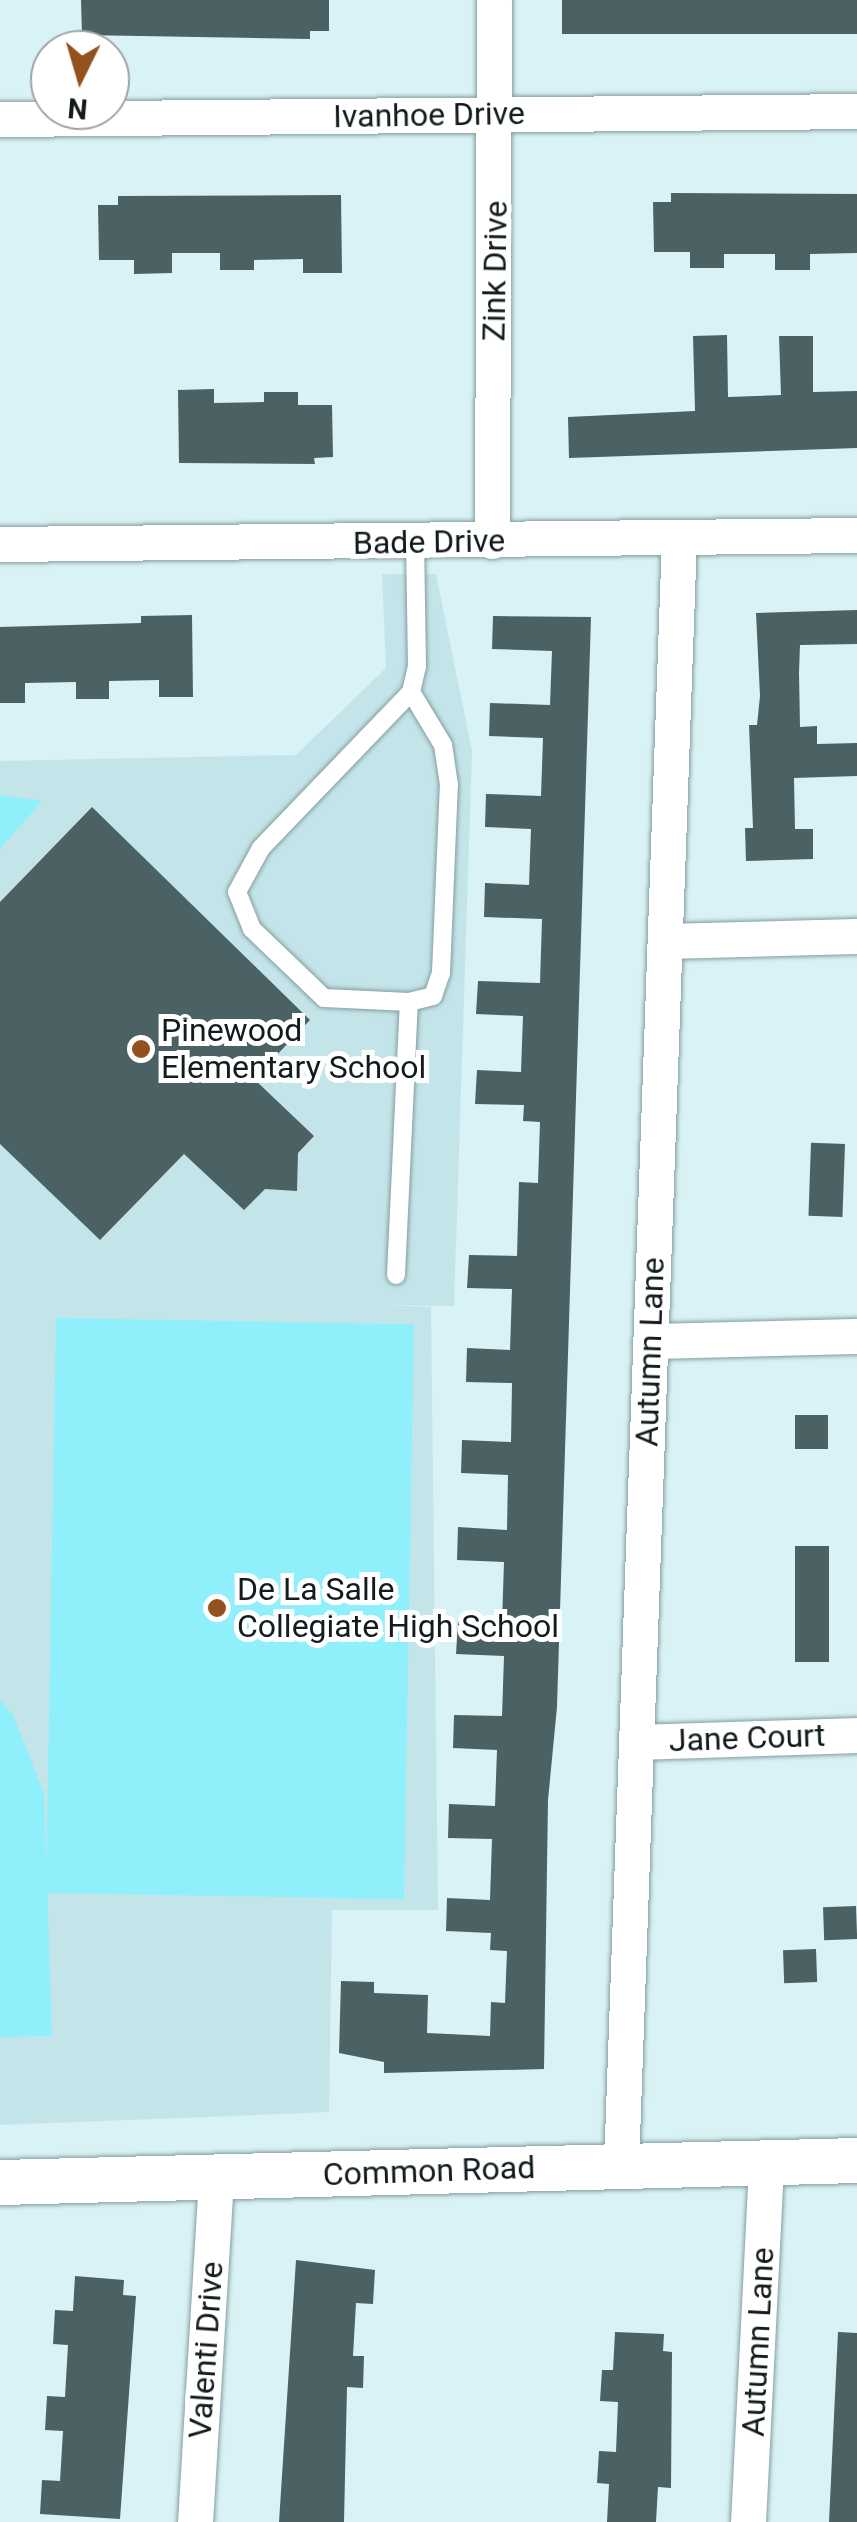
<!DOCTYPE html>
<style>
body{margin:0}
#map{position:relative;width:857px;height:2522px;overflow:hidden;background:#d8f2f5;font-family:Roboto,sans-serif}
div>[style]{position:absolute}
.built>*{inset:0;background:#c3e5e9}
.green>*{inset:0;background:#8ff0fc;transform-origin:0 0}
.building>*{inset:0;background:#4b6164;transform-origin:0 0}
.roads{filter:drop-shadow(0 0 2px #859da0) drop-shadow(0 0 2px #859da0)}
.service>*{height:18px;margin:-9px;padding:0 9px;transform-origin:9px;border-radius:9px;background:#fff}
.minor>*{height:35px;margin:-17.5px;padding:0 17.5px;transform-origin:17.5px;border-radius:17.5px;background:#fff}
.tertiary>*{height:45px;margin:-22.5px;padding:0 22.5px;transform-origin:22.5px;border-radius:22.5px;background:#fff}
.dots>*{width:28px;height:28px;translate:-50% -50%;box-sizing:border-box;border:5px solid #fff;border-radius:50%}
span{translate:-50% -50%;white-space:nowrap;text-align:center;line-height:1.15;-webkit-text-stroke:10px #fff;paint-order:stroke}
.street-label{font-size:32px;color:#121b1d}
.poi-label{font-size:32px;color:#121b1d}
.left{translate:0 -50%;text-align:left}
.north{position:absolute;left:30px;top:30px;width:100px;height:100px;box-sizing:border-box;background:#fff;border:2px solid #a0a4a5;border-radius:50%;rotate:185deg;font-size:28px;font-weight:700;line-height:40px;text-align:center;color:#121b1d}
.north::after{content:'';display:block;margin:auto;width:35px;height:45px;background:#93521d;clip-path:polygon(50% 0,100% 100%,50% 72%,0 100%)}
</style>
<div id="map">
<div class="built">
<i style="clip-path:polygon(382px 574px,436px 574px,472px 751px,454px 1306px,384px 1305px,431px 1307px,438px 1910px,332px 1910px,329px 2112px,0 2125px,0 761px,296px 755px,386px 668px)"></i>
</div>
<div class="green">
<i style="clip-path:polygon(0 795px,42px 801px,0 849px)"></i>
<i style="left:56px;top:1318px;width:358px;height:575px;rotate:1deg"></i>
<i style="clip-path:polygon(0 1700px,13px 1715px,44px 1793px,52px 2036px,0 2037px)"></i>
</div>
<div class="building">
<i style="clip-path:polygon(81px 0,329px 0,329px 31px,310px 31px,310px 39px,82px 35px)"></i>
<i style="left:562px;top:0;width:295px;height:34px"></i>
<i style="clip-path:polygon(671px 193px,857px 194px,857px 253px,810px 254px,810px 270px,775px 270px,775px 254px,724px 254px,724px 268px,690px 268px,690px 252px,654px 252px,653px 202px,671px 202px)"></i>
<i style="clip-path:polygon(341px 195px,342px 273px,303px 273px,303px 259px,254px 260px,254px 270px,220px 270px,220px 253px,172px 253px,172px 273px,134px 274px,134px 260px,99px 260px,98px 205px,118px 205px,118px 196px)"></i>
<i style="clip-path:polygon(727px 335px,728px 397px,781px 395px,779px 336px,813px 336px,813px 392px,857px 391px,857px 448px,569px 458px,568px 417px,695px 411px,693px 336px)"></i>
<i style="clip-path:polygon(214px 389px,214px 403px,264px 402px,264px 392px,298px 392px,298px 405px,332px 405px,333px 457px,314px 458px,315px 464px,179px 463px,178px 390px)"></i>
<i style="clip-path:polygon(857px 610px,857px 644px,800px 645px,799px 672px,800px 727px,817px 726px,817px 744px,857px 743px,857px 776px,794px 778px,795px 829px,813px 829px,813px 859px,746px 861px,745px 828px,753px 828px,749px 725px,757px 725px,760px 696px,756px 613px)"></i>
<i style="clip-path:polygon(192px 615px,193px 697px,159px 697px,159px 680px,109px 681px,109px 699px,76px 699px,76px 682px,25px 683px,25px 703px,0 703px,0 627px,141px 623px,141px 616px)"></i>
<i style="clip-path:polygon(493px 616px,591px 617px,557px 1707px,548px 1800px,544px 2069px,384px 2073px,384px 2062px,339px 2053px,341px 1981px,374px 1982px,374px 1993px,428px 1995px,427px 2033px,490px 2036px,491px 2002px,505px 2003px,507px 1951px,490px 1950px,491px 1933px,446px 1931px,447px 1898px,490px 1900px,492px 1839px,448px 1838px,449px 1804px,495px 1806px,497px 1750px,453px 1748px,454px 1715px,502px 1716px,504px 1656px,456px 1654px,458px 1621px,502px 1622px,504px 1562px,457px 1560px,458px 1527px,507px 1530px,508px 1475px,461px 1473px,462px 1440px,511px 1442px,512px 1383px,466px 1382px,467px 1348px,510px 1350px,512px 1289px,467px 1288px,469px 1255px,517px 1256px,519px 1182px,538px 1183px,540px 1122px,523px 1121px,524px 1105px,475px 1104px,477px 1070px,521px 1072px,523px 1016px,476px 1014px,478px 981px,540px 983px,542px 919px,484px 917px,485px 883px,529px 885px,531px 829px,485px 827px,486px 794px,541px 796px,543px 738px,489px 736px,490px 703px,550px 705px,552px 651px,492px 649px)"></i>
<i style="clip-path:polygon(92px 807px,310px 1020px,254px 1079px,314px 1136px,298px 1153px,297px 1191px,265px 1189px,244px 1210px,184px 1154px,100px 1240px,0 1144px,0 902px)"></i>
<i style="left:845px;top:1144px;width:73px;height:34px;rotate:92deg"></i>
<i style="left:795px;top:1415px;width:33px;height:34px"></i>
<i style="left:829px;top:1546px;width:116px;height:34px;rotate:90deg"></i>
<i style="left:856px;top:1906px;width:33px;height:33px;rotate:88deg"></i>
<i style="left:816px;top:1949px;width:33px;height:33px;rotate:88deg"></i>
<i style="clip-path:polygon(296px 2260px,375px 2270px,373px 2304px,356px 2303px,353px 2356px,364px 2356px,363px 2388px,347px 2387px,344px 2522px,279px 2522px)"></i>
<i style="clip-path:polygon(75px 2276px,124px 2280px,123px 2295px,136px 2296px,120px 2519px,40px 2514px,42px 2480px,60px 2481px,63px 2431px,45px 2430px,47px 2396px,65px 2397px,68px 2345px,53px 2344px,55px 2310px,73px 2311px)"></i>
<i style="clip-path:polygon(615px 2332px,664px 2334px,663px 2351px,672px 2352px,671px 2488px,658px 2487px,656px 2522px,607px 2522px,609px 2484px,597px 2483px,599px 2451px,616px 2452px,618px 2402px,600px 2401px,602px 2370px,613px 2370px)"></i>
<i style="clip-path:polygon(838px 2332px,857px 2333px,857px 2522px,829px 2522px)"></i>
</div>
<div class="roads">
<div class="service">
<i style="left:409px;top:1002px;width:25px;rotate:-14deg"></i>
<i style="left:433px;top:996px;width:24px;rotate:-71deg"></i>
<i style="left:441px;top:973px;width:188px;rotate:-87.6deg"></i>
<i style="left:449px;top:785px;width:40px;rotate:-98.5deg"></i>
<i style="left:443px;top:745px;width:62px;rotate:-121.1deg"></i>
<i style="left:396px;top:1275px;width:273px;rotate:-87.3deg"></i>
<i style="left:409px;top:1002px;width:85px;rotate:-177.3deg"></i>
<i style="left:324px;top:998px;width:100px;rotate:-136.2deg"></i>
<i style="left:252px;top:929px;width:40px;rotate:-112deg"></i>
<i style="left:237px;top:892px;width:50px;rotate:-61.4deg"></i>
<i style="left:261px;top:848px;width:216px;rotate:-46.1deg"></i>
<i style="left:411px;top:692px;width:26px;rotate:-77deg"></i>
<i style="left:417px;top:667px;width:125px;rotate:-90.9deg"></i>
</div>
<div class="minor">
<i style="left:0;top:119px;width:857px;rotate:-0.53deg"></i>
<i style="left:492px;top:541px;width:541px;rotate:-89.79deg"></i>
<i style="left:0;top:544px;width:857px;rotate:-0.6deg"></i>
<i style="left:665px;top:941px;width:192px;rotate:-1.5deg"></i>
<i style="left:651px;top:1341px;width:206px;rotate:-1.4deg"></i>
<i style="left:637px;top:1742px;width:220px;rotate:-1.8deg"></i>
<i style="left:621px;top:2166px;width:1628px;rotate:-87.96deg"></i>
<i style="left:195px;top:2522px;width:346px;rotate:-86.5deg"></i>
<i style="left:748px;top:2522px;width:360px;rotate:-87.1deg"></i>
</div>
<div class="tertiary">
<i style="left:0;top:2182px;width:857px;rotate:-1.47deg"></i>
</div>
</div>
<div class="dots">
<i style="left:141px;top:1049px;background:#93521d"></i>
<i style="left:217px;top:1608px;background:#93521d"></i>
</div>
<div class="street-label">
<span style="left:429px;top:115px;rotate:-1deg">Ivanhoe Drive</span>
<span style="left:495px;top:271px;rotate:-89deg">Zink Drive</span>
<span style="left:429px;top:542px;rotate:-1deg">Bade Drive</span>
<span style="left:650px;top:1352px;rotate:-88deg">Autumn Lane</span>
<span style="left:747px;top:1738px;rotate:-2deg">Jane Court</span>
<span style="left:429px;top:2171px;rotate:-2deg">Common Road</span>
<span style="left:758px;top:2342px;rotate:-87deg">Autumn Lane</span>
<span style="left:206px;top:2350px;rotate:-86deg">Valenti Drive</span>
</div>
<div class="poi-label">
<span class="left" style="left:161px;top:1049px">Pinewood<br>Elementary School</span>
<span class="left" style="left:237px;top:1608px">De La Salle<br>Collegiate High School</span>
</div>
<div class="north">N</div>
</div>
